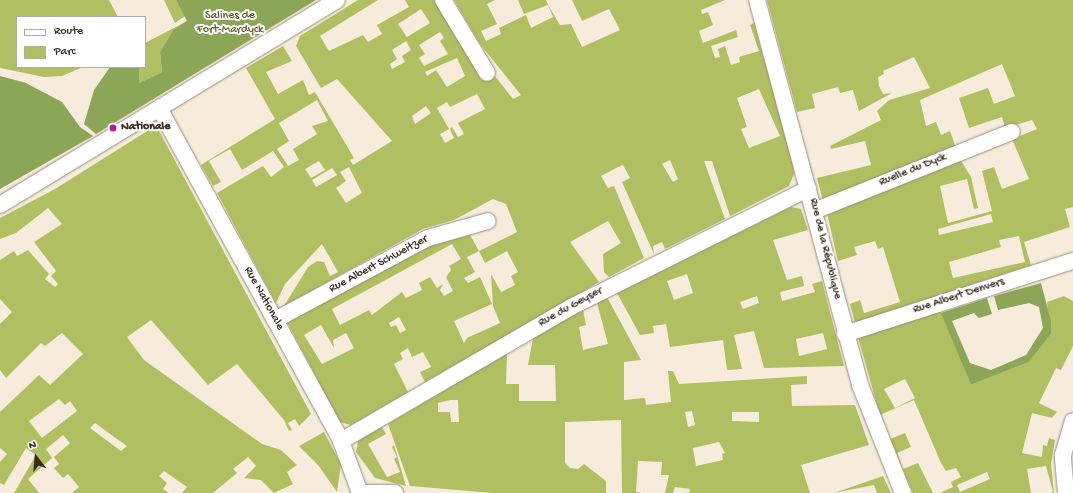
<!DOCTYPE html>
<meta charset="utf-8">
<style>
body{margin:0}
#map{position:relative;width:1073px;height:493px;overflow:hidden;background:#f7ecdb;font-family:"Gochi Hand",sans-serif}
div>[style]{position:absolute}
.green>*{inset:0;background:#b0bf61}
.forest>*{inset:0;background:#8ca657}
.roads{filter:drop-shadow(0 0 1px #998b7c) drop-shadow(0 0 1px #998b7c)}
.minor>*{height:16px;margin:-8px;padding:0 8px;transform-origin:8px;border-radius:8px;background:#fff}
.dots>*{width:11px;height:11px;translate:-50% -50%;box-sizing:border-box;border:2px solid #fff;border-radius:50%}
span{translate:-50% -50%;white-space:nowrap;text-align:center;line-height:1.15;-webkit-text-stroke:4px #fff;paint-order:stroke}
.park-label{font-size:12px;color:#645e35}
.poi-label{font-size:12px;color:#3b2a1e;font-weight:700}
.left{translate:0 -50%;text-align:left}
.street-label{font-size:12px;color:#3b2a1e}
.legend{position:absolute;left:16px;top:16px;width:130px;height:52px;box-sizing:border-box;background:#fff;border:1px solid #b1aaa5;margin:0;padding:5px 7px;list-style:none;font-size:12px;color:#3b2a1e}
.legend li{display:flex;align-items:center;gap:8px;height:20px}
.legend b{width:20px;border:1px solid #b1aaa5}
.north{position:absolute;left:16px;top:437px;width:40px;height:40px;-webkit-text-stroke:3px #fff;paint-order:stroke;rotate:344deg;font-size:11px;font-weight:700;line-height:16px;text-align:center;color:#3b2a1e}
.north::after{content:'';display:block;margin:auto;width:14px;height:18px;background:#3b2a1e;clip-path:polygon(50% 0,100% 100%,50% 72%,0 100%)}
</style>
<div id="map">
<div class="green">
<i style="clip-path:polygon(0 0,109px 0,118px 17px,17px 17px,17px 67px,83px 67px,62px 76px,44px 77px,0 68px)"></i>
<i style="clip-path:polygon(164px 0,176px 0,185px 16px,175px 23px)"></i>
<i style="clip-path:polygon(evenodd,358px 0,378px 0,320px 36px,329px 51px,363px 35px,368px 42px,382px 34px,377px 25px,409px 7px,405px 0,436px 0,513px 99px,521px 95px,480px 44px,454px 0,495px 0,487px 4px,497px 24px,481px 31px,486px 41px,501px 34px,499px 28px,526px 15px,531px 28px,553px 17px,548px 5px,560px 25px,571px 24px,582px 47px,620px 30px,609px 9px,582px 21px,572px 0,725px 0,701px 10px,702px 14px,708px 12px,713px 25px,699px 31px,703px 43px,736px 30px,738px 37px,711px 46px,715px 58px,720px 57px,718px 49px,725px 46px,731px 65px,740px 62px,739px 57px,759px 51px,750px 25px,754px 23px,795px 172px,789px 186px,730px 216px,712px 161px,704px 161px,725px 219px,665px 249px,662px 242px,653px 246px,654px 254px,622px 182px,630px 178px,623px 165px,616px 168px,601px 176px,608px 188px,614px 186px,644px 258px,609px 277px,604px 272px,603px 254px,621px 243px,608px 221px,570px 242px,599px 282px,425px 382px,420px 372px,431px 367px,423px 352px,412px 357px,408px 348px,400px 353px,403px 359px,394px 364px,408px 392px,351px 425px,340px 422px,287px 322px,424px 248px,470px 235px,479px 251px,517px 232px,506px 204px,493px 199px,454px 220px,423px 229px,284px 306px,308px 267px,317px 261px,324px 262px,330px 276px,338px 272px,322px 244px,285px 284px,276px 303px,217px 193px,263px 166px,271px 177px,284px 167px,273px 151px,242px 170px,230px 149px,209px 161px,221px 182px,213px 186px,201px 165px,275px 119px,246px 68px,283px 46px,292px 61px,266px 72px,278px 94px,303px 80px,309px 95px,315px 92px,354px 158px,350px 160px,353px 165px,392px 141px,337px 79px,321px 88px,296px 46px,300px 36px,358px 0,421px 9px,430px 23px,407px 37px,398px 24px,421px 9px,358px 0,440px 32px,444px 38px,440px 41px,448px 54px,424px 66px,419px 58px,425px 54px,419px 45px,440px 32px,358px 0,406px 41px,411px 50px,402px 56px,405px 62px,392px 69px,390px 64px,397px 59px,392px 50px,406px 41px,358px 0,457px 58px,465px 76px,447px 87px,436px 70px,427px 76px,425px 72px,457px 58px,358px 0,759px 89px,780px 136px,749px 148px,741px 129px,747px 127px,737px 98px,759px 89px,358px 0,477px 94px,485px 109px,458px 123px,464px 134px,458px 137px,452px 127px,450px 129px,454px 138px,445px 143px,440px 134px,449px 129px,437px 108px,447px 102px,450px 107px,477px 94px,358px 0,317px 100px,328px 121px,312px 126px,317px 134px,293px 149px,299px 160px,288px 166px,277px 149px,289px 141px,279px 123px,317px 100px,358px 0,426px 106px,431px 113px,415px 124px,412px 116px,426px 106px,358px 0,670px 160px,678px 179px,673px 182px,662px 164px,670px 160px,358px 0,319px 161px,325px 170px,311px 178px,305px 169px,319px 161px,358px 0,349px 167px,362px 193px,346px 203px,336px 188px,346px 181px,340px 172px,349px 167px,358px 0,332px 168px,337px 175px,316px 187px,312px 180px,332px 168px,358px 0,452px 244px,461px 259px,449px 266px,451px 270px,446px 277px,453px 291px,444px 296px,440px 290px,443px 284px,437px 288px,430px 277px,419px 283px,422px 290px,406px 298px,402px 292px,372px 315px,369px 310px,340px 325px,332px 309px,452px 244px,358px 0,479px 251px,485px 263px,507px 251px,518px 272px,511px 276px,515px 285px,501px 292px,491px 274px,493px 306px,500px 323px,467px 338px,464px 343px,454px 321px,492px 304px,480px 277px,468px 283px,464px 278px,475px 272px,467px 257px,479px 251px,358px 0,399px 317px,406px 330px,400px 333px,396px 325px,391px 327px,389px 323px,399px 317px,358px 0,321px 325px,334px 348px,333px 340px,346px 333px,354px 348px,322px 364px,304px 335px,321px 325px)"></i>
<i style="clip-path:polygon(518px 0,546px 0,548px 5px,524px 14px)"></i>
<i style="clip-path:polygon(evenodd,767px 0,1073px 0,1073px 207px,1065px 209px,1070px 227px,1024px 242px,1031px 265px,855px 323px,850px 304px,860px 300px,864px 313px,900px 302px,883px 247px,878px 249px,875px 241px,854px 247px,857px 255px,838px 261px,827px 213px,960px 159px,971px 177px,978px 208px,974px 209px,967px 179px,940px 186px,948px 223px,992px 211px,982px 171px,994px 167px,1002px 189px,1029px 179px,1012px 139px,1037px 129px,1032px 120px,1005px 128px,1002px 117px,969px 128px,959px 98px,988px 88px,994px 104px,1015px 96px,1002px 64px,920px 100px,926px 126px,936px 122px,941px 135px,950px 131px,956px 148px,823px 201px,817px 178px,871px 165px,865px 141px,831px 149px,830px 146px,881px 120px,877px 111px,889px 100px,930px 88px,914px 57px,883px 71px,884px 74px,878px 77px,879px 86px,883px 94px,892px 93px,859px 111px,853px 90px,840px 93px,838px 87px,812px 94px,815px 108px,797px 112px,767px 0,991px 214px,993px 222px,939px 235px,938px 229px,991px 214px,767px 0,1019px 236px,1025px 262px,953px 278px,949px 262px,1001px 247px,999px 240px,1019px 236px)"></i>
<i style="clip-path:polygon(197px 16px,173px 30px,160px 52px,162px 72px,139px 83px,139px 67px,145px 67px,145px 43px)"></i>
<i style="clip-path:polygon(evenodd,152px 128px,158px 129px,311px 414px,299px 426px,295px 419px,288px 423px,292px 430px,289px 431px,284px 420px,237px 364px,208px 385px,151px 320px,127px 337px,144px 360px,262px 444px,281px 450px,297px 465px,287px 472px,293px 484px,274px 493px,261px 480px,244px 478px,256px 466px,248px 457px,233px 469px,237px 473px,213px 493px,182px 493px,187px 487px,164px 471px,159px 476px,167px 483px,163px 489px,169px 493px,72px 493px,79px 487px,68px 474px,63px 478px,54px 468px,59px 464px,54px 457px,70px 443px,63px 435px,46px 449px,52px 458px,28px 479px,39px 493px,14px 493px,36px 455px,26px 448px,4px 485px,0 483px,0 462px,7px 454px,0 448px,0 412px,39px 375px,50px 385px,83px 354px,62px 333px,45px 346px,41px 343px,6px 378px,0 370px,0 324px,12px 312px,0 299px,0 260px,14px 251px,17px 256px,28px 250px,49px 274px,45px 279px,55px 287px,58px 284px,51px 276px,56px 271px,34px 242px,62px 224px,48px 208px,16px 233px,0 239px,0 218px,55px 189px,152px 128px,59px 399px,65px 405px,70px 401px,77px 411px,42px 438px,29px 421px,59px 399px,152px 128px,95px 423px,117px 439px,127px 446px,121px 451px,90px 428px,95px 423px)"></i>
<i style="clip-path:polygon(evenodd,791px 207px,801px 209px,808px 230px,773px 240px,787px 280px,802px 276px,804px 286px,780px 292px,782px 301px,815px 292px,812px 284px,822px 281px,844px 366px,764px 368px,754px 331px,734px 335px,742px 369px,727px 370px,723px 340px,670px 347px,666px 324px,653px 326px,654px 333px,640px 335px,617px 293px,791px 207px,687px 274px,693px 293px,674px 300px,667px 281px,687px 274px,791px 207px,757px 296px,759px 303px,743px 309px,740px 302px,757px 296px,791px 207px,823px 333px,827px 349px,799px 356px,796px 339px,823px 333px)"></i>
<i style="clip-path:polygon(evenodd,1064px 296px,1073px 301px,1073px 346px,1061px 370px,1056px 368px,1039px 403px,1057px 412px,1052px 418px,1032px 413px,1022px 453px,1042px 457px,1043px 445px,1047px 446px,1049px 438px,1055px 440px,1051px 464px,1054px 493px,1050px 493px,1053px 492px,1046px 466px,1027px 469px,1031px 493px,940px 493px,953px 487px,951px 482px,961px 477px,956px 468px,946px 471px,941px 463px,914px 400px,880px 415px,890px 439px,905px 433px,911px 447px,897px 453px,903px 469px,918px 463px,933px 493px,913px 493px,880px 415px,858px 337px,940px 309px,971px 385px,1029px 362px,1051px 334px,1047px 302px,1064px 296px,905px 379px,915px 398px,895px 408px,884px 389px,905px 379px,1064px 296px,987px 472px,990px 479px,960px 492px,957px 485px,987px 472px)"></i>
<i style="clip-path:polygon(evenodd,607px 297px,641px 360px,624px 362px,624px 400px,645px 398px,646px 405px,671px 402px,668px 371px,673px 371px,679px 384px,807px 376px,807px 384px,791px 385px,792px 406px,855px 405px,869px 445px,801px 465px,810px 493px,689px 493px,690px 489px,675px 487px,673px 493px,665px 493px,669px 475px,661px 475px,662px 462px,638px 461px,636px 492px,642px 493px,622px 493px,621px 420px,565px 422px,565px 463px,570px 468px,578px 469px,584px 464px,606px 481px,606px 493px,492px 493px,410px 486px,388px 424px,507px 353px,506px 384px,519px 384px,519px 401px,556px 401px,555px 365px,528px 365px,533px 338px,583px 310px,586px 325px,579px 327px,583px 350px,608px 344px,597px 303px,607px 297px,450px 400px,458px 400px,459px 422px,451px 422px,450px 412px,438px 412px,438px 403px,450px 400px,607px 297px,692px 411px,695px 425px,688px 427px,685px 412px,692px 411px,607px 297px,732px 412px,759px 412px,759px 422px,732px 421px,732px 412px,607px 297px,719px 442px,725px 453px,722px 454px,723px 460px,696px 466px,693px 448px,719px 442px)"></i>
<i style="clip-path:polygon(382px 427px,386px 434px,368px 444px,387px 477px,400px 472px,394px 459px,397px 457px,392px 447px,394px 445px,406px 486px,375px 478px,356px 452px,358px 441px)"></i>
<i style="clip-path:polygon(324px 432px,341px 464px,337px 492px,318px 465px,299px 446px)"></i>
<i style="clip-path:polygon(883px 476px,891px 493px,877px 493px,874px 485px,834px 493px)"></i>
</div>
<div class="forest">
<i style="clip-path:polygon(176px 0,316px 0,96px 134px,84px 124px,94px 90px,110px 67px,139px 67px,139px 83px,162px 72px,160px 52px,173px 30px,187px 21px)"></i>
<i style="clip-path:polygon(0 76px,26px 83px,62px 102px,80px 127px,93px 136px,0 189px)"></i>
<i style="clip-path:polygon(1041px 283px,1051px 321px,1051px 334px,1029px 362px,971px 385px,941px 313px,987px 298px,992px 314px,979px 318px,974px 313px,952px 321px,970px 363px,991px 370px,1026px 355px,1043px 328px,1039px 307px,1029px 303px,998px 310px,994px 296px)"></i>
</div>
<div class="roads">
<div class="minor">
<i style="left:443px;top:0;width:85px;rotate:58.9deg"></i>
<i style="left:757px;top:0;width:399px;rotate:75deg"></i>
<i style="left:860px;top:385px;width:116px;rotate:68.3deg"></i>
<i style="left:159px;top:108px;width:379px;rotate:61.3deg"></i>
<i style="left:341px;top:441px;width:55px;rotate:69.9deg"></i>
<i style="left:0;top:205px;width:394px;rotate:-31.3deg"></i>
<i style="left:814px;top:211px;width:213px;rotate:-21.8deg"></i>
<i style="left:275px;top:320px;width:174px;rotate:-28.2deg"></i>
<i style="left:428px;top:238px;width:62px;rotate:-15.8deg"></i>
<i style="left:845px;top:334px;width:239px;rotate:-17.8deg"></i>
<i style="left:341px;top:441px;width:266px;rotate:-30.2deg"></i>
<i style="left:571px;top:307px;width:265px;rotate:-26.5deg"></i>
<i style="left:365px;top:493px;width:30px"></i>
<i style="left:1066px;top:493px;width:38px;rotate:-95deg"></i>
<i style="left:1063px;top:455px;width:35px;rotate:-74deg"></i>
</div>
</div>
<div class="dots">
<i style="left:113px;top:128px;background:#b5179e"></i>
</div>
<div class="park-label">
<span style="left:230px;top:24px">Salines de<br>Fort-Mardyck</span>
</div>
<div class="poi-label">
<span class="left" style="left:121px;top:128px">Nationale</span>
</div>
<div class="street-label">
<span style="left:913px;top:171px;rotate:-22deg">Ruelle du Dyck</span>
<span style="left:824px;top:249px;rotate:76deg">Rue de la République</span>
<span style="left:379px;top:265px;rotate:-28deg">Rue Albert Schweitzer</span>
<span style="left:959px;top:297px;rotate:-18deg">Rue Albert Denvers</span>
<span style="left:263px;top:299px;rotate:61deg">Rue Nationale</span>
<span style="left:571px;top:308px;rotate:-29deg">Rue du Geyser</span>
</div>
<ul class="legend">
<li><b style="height:5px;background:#fff"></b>Route</li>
<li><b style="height:11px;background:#b0bf61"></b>Parc</li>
</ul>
<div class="north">N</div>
</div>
